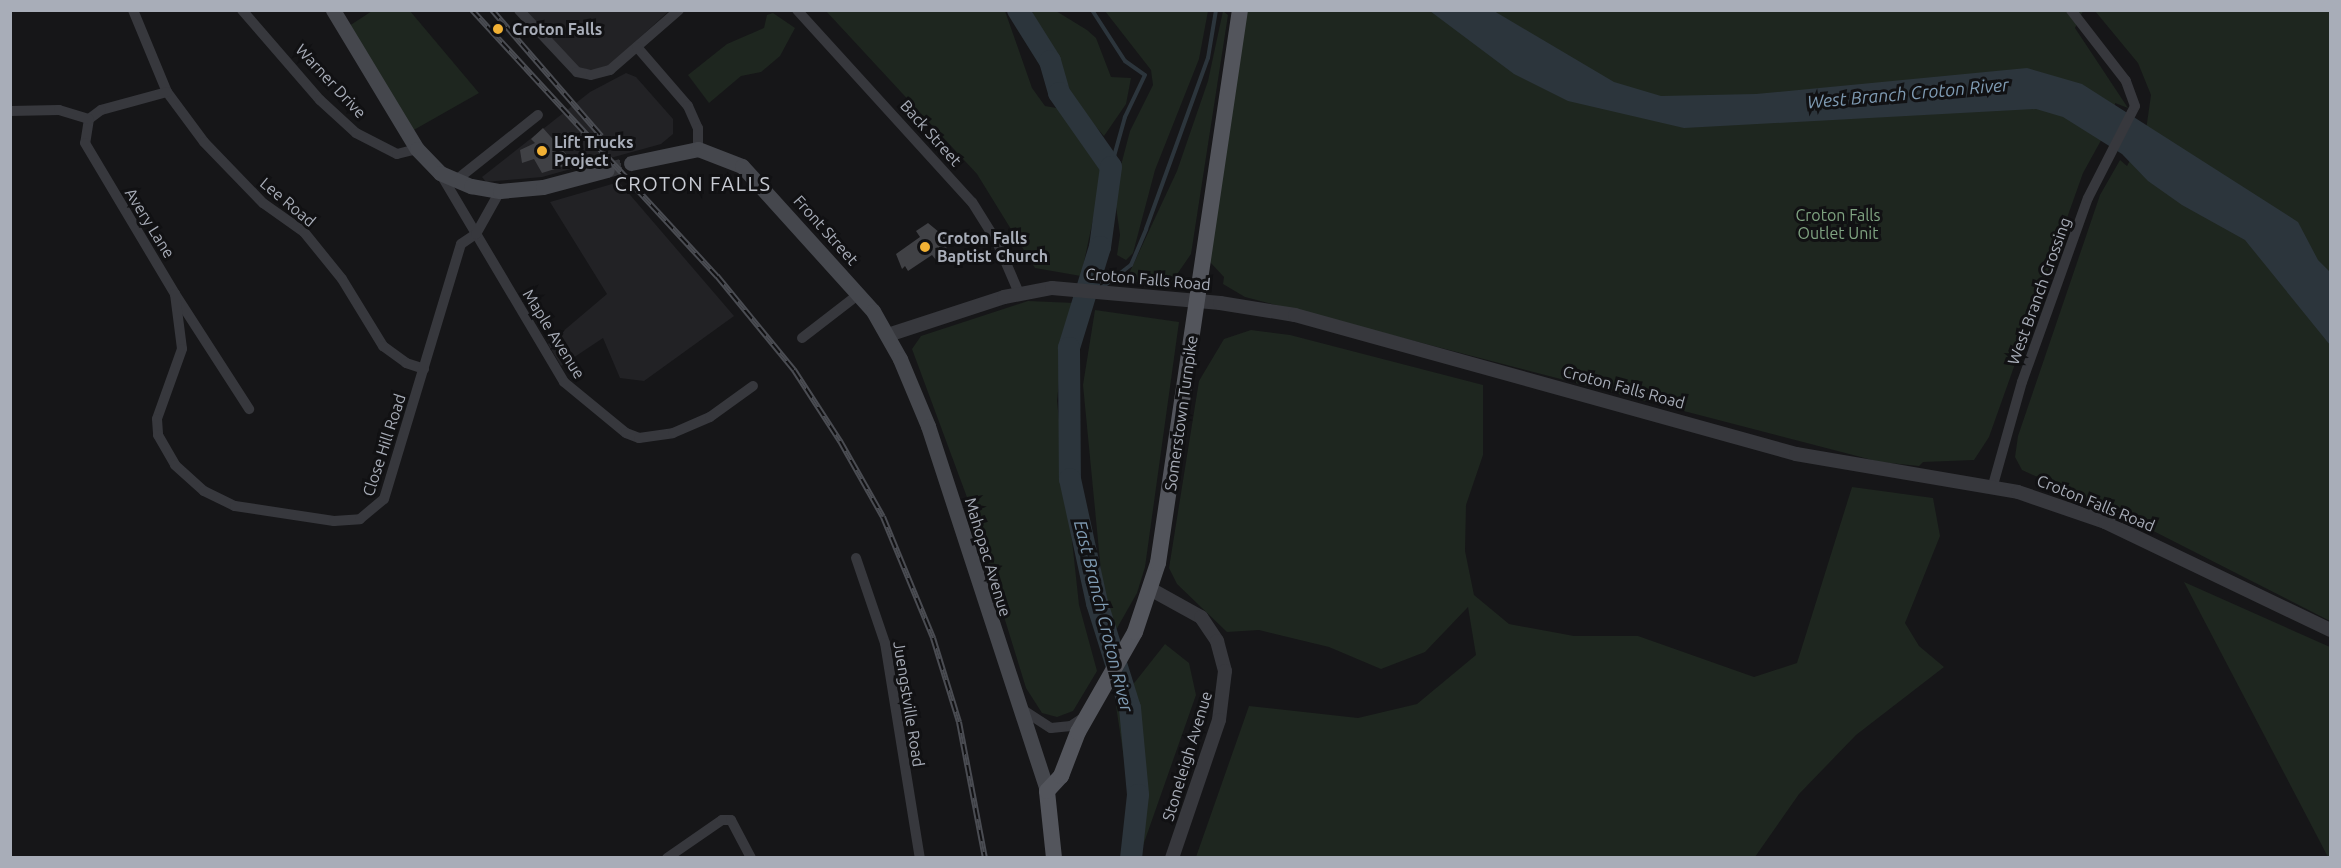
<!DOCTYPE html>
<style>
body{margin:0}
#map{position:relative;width:2341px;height:868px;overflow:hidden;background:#161618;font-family:Ubuntu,sans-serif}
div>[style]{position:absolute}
.built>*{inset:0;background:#222225}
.green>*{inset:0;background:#1e261f}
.water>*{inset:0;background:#2c353c}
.stream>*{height:4px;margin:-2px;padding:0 2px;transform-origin:2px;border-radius:2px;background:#2c353c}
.river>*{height:22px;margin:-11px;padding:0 11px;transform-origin:11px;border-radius:11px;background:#2c353c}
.building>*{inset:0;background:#404145}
.secondary-tunnel>*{height:15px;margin-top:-7.5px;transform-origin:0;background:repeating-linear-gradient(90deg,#333438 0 15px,transparent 0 23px)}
.minor>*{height:10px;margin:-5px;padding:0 5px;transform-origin:5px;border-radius:5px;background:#37383d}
.tertiary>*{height:14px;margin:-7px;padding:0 7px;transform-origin:7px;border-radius:7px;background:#37383d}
.secondary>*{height:15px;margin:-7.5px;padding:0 7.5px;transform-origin:7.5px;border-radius:7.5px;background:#45474d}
.primary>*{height:16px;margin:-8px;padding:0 8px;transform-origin:8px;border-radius:8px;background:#53555c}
.rail>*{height:6px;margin-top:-3px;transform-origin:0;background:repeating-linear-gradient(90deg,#111113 0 11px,#4a4c52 0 22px);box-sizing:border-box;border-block:2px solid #4a4c52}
.dots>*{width:16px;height:16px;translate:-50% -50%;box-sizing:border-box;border:3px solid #111113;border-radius:50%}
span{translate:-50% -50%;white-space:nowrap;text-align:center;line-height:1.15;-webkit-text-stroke:6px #111113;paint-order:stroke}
.poi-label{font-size:16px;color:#a8adb8;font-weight:700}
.left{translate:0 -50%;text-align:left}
.street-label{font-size:16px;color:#a8adb8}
.park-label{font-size:16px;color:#7fa381}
.water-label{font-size:18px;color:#7f9bb3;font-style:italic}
.quarter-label{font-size:20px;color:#c9ccd4;letter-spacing:1.5px}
.frame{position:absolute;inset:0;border:12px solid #a8adb8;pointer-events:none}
</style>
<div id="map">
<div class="built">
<i style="clip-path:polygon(526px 10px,669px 11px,603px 71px,576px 68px)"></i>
<i style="clip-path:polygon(626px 73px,636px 77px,673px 119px,673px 134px,661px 144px,542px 177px,486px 182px,482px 177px,590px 92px)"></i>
<i style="clip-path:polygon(619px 182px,734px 316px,644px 381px,620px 378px,603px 338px,561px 366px,548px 344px,607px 294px,550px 202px)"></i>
</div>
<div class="green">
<i style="clip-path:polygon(372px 11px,410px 11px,479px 93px,412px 131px,349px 26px)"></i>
<i style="clip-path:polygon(826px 11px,1005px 11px,1032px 88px,1045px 106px,1062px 109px,1104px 168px,1081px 276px,1035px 268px,977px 174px)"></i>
<i style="clip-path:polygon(1035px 11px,1056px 11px,1087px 30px,1096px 38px,1111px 77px,1131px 78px,1126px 104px,1104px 136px,1074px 102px,1057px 55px,1032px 13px)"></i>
<i style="clip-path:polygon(1105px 11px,1208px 11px,1199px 59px,1155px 170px,1133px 253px,1126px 260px,1117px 255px,1120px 235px,1114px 192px,1130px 131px,1153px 85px,1151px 70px)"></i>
<i style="clip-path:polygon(1223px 11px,1228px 15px,1191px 254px,1171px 283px,1158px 286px,1126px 280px,1177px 171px,1208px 81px)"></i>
<i style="clip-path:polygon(1247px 11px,2083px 11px,2075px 28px,2128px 108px,2115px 103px,2115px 115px,2083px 173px,1989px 437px,1974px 460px,1923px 462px,1919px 466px,1880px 462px,1245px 297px,1223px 284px,1224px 277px,1209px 261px)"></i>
<i style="clip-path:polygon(2095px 11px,2330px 11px,2330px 621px,2118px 513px,2022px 470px,2015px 457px,2018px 436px,2100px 195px,2120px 160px,2127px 166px,2146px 130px,2151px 95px,2138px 63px)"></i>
<i style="clip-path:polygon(773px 13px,795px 28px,780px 56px,761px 72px,741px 76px,709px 103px,688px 75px,727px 44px,764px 28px,767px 15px)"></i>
<i style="clip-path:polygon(1028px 301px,1075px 303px,1064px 332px,1057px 401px,1079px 605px,1097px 671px,1073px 711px,1057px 717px,1042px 713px,1026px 688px,968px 500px,912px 349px,921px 336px)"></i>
<i style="clip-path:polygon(1095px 310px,1179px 322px,1145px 567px,1137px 593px,1108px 644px,1083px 385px)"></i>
<i style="clip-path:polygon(1251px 330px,1290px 335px,1483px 385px,1483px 455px,1466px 505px,1465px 551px,1474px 595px,1509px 624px,1574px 636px,1638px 636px,1754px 677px,1797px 663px,1852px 487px,1933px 498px,1940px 536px,1905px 623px,1919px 646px,1944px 667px,1856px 735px,1799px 794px,1755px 857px,1196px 857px,1249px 706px,1358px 718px,1417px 704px,1476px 655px,1468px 607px,1425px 652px,1381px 669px,1329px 647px,1259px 630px,1227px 632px,1177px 584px,1169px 568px,1199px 381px,1224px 339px)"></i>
<i style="clip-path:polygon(2184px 582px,2330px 647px,2330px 857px,2328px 857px)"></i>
<i style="clip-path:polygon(1165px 644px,1189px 663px,1196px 695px,1139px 857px,1132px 857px,1136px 837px,1116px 706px)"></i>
</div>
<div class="water">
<i style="clip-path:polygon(1430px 11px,1494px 11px,1614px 82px,1661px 96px,1756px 94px,2027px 68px,2082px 84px,2298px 222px,2318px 260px,2330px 272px,2330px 345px,2245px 240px,2182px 205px,2148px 181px,2122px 154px,2063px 117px,2036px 109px,1684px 128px,1568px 101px,1514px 74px)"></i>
</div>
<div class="stream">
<i style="left:1092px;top:10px;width:61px;rotate:57.1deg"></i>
<i style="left:1125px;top:61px;width:24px;rotate:35deg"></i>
<i style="left:1145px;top:75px;width:47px;rotate:115.5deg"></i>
<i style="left:1125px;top:117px;width:52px;rotate:105.6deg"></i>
<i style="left:1100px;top:289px;width:39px;rotate:-38deg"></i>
<i style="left:1131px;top:265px;width:39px;rotate:-67deg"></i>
<i style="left:1146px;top:229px;width:182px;rotate:-70.1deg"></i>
<i style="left:1208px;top:58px;width:49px;rotate:-80.5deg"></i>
<i style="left:1081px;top:305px;width:14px;rotate:-39deg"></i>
</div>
<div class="river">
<i style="left:1018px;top:10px;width:60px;rotate:57.9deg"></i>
<i style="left:1050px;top:61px;width:33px;rotate:74deg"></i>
<i style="left:1059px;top:93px;width:90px;rotate:54.9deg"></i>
<i style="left:1111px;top:167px;width:81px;rotate:97.8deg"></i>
<i style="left:1100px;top:247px;width:106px;rotate:107.1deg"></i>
<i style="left:1069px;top:348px;width:131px;rotate:89.6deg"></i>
<i style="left:1070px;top:479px;width:127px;rotate:77.7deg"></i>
<i style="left:1097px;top:603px;width:110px;rotate:72.6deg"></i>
<i style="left:1130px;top:708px;width:87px;rotate:84.7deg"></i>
<i style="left:1138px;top:795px;width:63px;rotate:96.3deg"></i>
</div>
<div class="building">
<i style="clip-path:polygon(543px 128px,574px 163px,542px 173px,534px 159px,522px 163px,520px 150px,535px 143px,531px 139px)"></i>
<i style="clip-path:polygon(928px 223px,945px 237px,947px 252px,936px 260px,932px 255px,908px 271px,905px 266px,902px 269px,896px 254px,920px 237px,916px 231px)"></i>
</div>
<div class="secondary-tunnel">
<i style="left:607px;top:170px;width:25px;rotate:-16deg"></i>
</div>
<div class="minor">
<i style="left:133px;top:10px;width:89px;rotate:67.5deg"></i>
<i style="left:167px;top:92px;width:62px;rotate:53.5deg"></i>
<i style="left:204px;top:142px;width:85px;rotate:46deg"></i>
<i style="left:263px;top:203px;width:50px;rotate:35.3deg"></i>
<i style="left:304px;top:232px;width:60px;rotate:51deg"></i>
<i style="left:342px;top:279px;width:79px;rotate:58.5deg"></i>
<i style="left:383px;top:346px;width:29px;rotate:36deg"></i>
<i style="left:406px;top:363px;width:19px;rotate:18deg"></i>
<i style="left:242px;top:10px;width:119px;rotate:49.1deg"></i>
<i style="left:320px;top:100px;width:49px;rotate:42.5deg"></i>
<i style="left:356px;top:133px;width:46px;rotate:27.1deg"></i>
<i style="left:397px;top:154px;width:21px;rotate:-14deg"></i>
<i style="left:519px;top:10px;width:85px;rotate:46.9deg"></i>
<i style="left:577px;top:72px;width:14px;rotate:12deg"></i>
<i style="left:591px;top:75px;width:20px;rotate:-15deg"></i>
<i style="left:610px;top:70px;width:91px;rotate:-41deg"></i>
<i style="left:797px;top:10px;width:260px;rotate:47.7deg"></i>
<i style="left:972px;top:202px;width:47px;rotate:58deg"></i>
<i style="left:997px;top:242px;width:56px;rotate:66.7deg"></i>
<i style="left:637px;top:47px;width:78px;rotate:49.2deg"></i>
<i style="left:688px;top:106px;width:24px;rotate:66deg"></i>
<i style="left:698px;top:128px;width:21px;rotate:90deg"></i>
<i style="left:167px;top:92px;width:68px;rotate:164.7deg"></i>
<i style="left:101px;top:110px;width:15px;rotate:143deg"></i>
<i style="left:89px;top:119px;width:24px;rotate:99deg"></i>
<i style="left:85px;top:143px;width:176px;rotate:59.2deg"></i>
<i style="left:175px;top:294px;width:137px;rotate:57.2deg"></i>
<i style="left:10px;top:111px;width:49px;rotate:-1.2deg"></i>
<i style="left:59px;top:110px;width:31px;rotate:17deg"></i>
<i style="left:440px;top:173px;width:243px;rotate:59.3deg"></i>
<i style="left:564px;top:382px;width:80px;rotate:39.4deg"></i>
<i style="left:626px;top:433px;width:14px;rotate:21deg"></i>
<i style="left:639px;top:438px;width:34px;rotate:-8deg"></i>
<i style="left:673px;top:433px;width:40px;rotate:-23.4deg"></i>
<i style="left:710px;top:417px;width:53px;rotate:-35.8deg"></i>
<i style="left:455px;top:181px;width:106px;rotate:-38.5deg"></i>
<i style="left:175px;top:294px;width:55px;rotate:82.7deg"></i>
<i style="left:182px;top:349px;width:74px;rotate:109.7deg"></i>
<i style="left:157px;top:419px;width:16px;rotate:86deg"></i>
<i style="left:158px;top:435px;width:34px;rotate:60deg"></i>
<i style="left:175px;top:465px;width:39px;rotate:42deg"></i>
<i style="left:204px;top:491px;width:34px;rotate:26deg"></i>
<i style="left:235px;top:506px;width:100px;rotate:8.6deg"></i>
<i style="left:334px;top:521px;width:26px;rotate:-4deg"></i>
<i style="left:360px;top:519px;width:31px;rotate:-40deg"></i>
<i style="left:384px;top:499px;width:266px;rotate:-73.2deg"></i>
<i style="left:461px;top:244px;width:18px;rotate:-34deg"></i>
<i style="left:476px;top:234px;width:49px;rotate:-60.8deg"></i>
<i style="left:802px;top:338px;width:72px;rotate:-37.7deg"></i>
<i style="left:1993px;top:485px;width:107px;rotate:-74.3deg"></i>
<i style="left:2022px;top:382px;width:195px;rotate:-70.3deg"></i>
<i style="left:2088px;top:198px;width:103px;rotate:-62.9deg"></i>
<i style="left:2135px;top:106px;width:27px;rotate:-110deg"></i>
<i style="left:2126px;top:81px;width:90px;rotate:-127.8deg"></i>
<i style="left:856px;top:558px;width:90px;rotate:71.2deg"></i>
<i style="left:885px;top:643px;width:218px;rotate:80.8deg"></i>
<i style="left:1023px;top:710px;width:33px;rotate:33deg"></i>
<i style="left:1051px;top:728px;width:20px;rotate:-6deg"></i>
<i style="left:1071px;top:726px;width:14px;rotate:-34deg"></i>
<i style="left:667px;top:858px;width:67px;rotate:-34.6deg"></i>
<i style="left:722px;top:820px;width:9px"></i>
<i style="left:731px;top:820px;width:43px;rotate:62.2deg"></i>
</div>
<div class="tertiary">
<i style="left:888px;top:335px;width:122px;rotate:-18.1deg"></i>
<i style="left:1004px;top:297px;width:49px;rotate:-10.6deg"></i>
<i style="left:1052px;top:288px;width:169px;rotate:5.1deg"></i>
<i style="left:1220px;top:303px;width:76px;rotate:9.1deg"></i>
<i style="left:1295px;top:315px;width:520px;rotate:15.51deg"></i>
<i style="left:1796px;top:454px;width:225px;rotate:9.7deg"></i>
<i style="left:2018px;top:492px;width:92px;rotate:19deg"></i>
<i style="left:2105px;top:522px;width:250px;rotate:25.6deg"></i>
<i style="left:1152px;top:590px;width:56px;rotate:28.9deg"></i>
<i style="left:1201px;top:617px;width:29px;rotate:56deg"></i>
<i style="left:1217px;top:641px;width:31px;rotate:75deg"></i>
<i style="left:1225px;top:671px;width:49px;rotate:97deg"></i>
<i style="left:1219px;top:720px;width:146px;rotate:108.8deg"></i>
</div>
<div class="secondary">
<i style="left:333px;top:10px;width:162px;rotate:58.9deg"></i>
<i style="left:417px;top:149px;width:33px;rotate:46deg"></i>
<i style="left:440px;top:173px;width:34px;rotate:23deg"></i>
<i style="left:471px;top:186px;width:29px;rotate:10deg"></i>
<i style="left:500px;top:191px;width:43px;rotate:-5.3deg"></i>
<i style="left:543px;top:187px;width:66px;rotate:-14.9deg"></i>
<i style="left:631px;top:163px;width:68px;rotate:-11.8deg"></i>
<i style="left:698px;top:149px;width:47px;rotate:21.1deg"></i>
<i style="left:742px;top:166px;width:195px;rotate:47.9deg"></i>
<i style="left:873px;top:311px;width:55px;rotate:60.6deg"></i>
<i style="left:900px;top:359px;width:73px;rotate:67.3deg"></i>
<i style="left:928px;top:426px;width:384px;rotate:71.9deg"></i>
</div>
<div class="primary">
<i style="left:1054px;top:858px;width:67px;rotate:-96deg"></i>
<i style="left:1047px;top:791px;width:21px;rotate:-47deg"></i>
<i style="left:1061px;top:776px;width:47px;rotate:-68.9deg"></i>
<i style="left:1078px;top:732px;width:115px;rotate:-60.3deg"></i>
<i style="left:1135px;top:632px;width:73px;rotate:-71.6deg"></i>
<i style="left:1158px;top:563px;width:559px;rotate:-81.57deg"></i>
</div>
<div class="rail">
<i style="left:472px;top:10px;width:362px;rotate:47.4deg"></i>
<i style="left:717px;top:276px;width:122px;rotate:50.7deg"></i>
<i style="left:794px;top:370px;width:85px;rotate:57.1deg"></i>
<i style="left:840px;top:441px;width:87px;rotate:60.5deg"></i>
<i style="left:883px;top:517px;width:131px;rotate:67.5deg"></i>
<i style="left:933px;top:638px;width:88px;rotate:72.8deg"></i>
<i style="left:959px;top:722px;width:138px;rotate:79.2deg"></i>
<i style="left:492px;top:10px;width:167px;rotate:49.1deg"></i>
</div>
<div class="dots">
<i style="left:498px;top:29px;background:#f2b134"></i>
<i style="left:542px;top:151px;background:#f2b134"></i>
<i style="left:925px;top:247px;background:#f2b134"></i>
</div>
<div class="poi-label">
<span class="left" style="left:512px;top:29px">Croton Falls</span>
<span class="left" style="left:554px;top:151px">Lift Trucks<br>Project</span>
<span class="left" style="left:937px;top:247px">Croton Falls<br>Baptist Church</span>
</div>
<div class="street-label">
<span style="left:331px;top:81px;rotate:47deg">Warner Drive</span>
<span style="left:931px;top:133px;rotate:48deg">Back Street</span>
<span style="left:288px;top:202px;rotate:40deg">Lee Road</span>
<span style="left:150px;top:223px;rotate:58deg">Avery Lane</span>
<span style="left:826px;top:230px;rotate:48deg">Front Street</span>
<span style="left:1148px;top:279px;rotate:5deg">Croton Falls Road</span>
<span style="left:2039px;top:291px;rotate:-70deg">West Branch Crossing</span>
<span style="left:554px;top:334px;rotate:58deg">Maple Avenue</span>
<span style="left:1624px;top:387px;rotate:15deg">Croton Falls Road</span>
<span style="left:1181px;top:413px;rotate:-82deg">Somerstown Turnpike</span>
<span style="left:384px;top:445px;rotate:-72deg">Close Hill Road</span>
<span style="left:2096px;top:503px;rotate:22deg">Croton Falls Road</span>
<span style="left:988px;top:557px;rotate:73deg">Mahopac Avenue</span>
<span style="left:909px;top:704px;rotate:81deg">Juengstville Road</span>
<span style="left:1187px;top:756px;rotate:-73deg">Stoneleigh Avenue</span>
</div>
<div class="park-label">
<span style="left:1838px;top:224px">Croton Falls<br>Outlet Unit</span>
</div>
<div class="water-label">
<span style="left:1908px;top:93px;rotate:-5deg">West Branch Croton River</span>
<span style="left:1104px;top:616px;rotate:76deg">East Branch Croton River</span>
</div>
<div class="quarter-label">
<span style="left:693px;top:183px">CROTON FALLS</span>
</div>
<div class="frame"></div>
</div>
